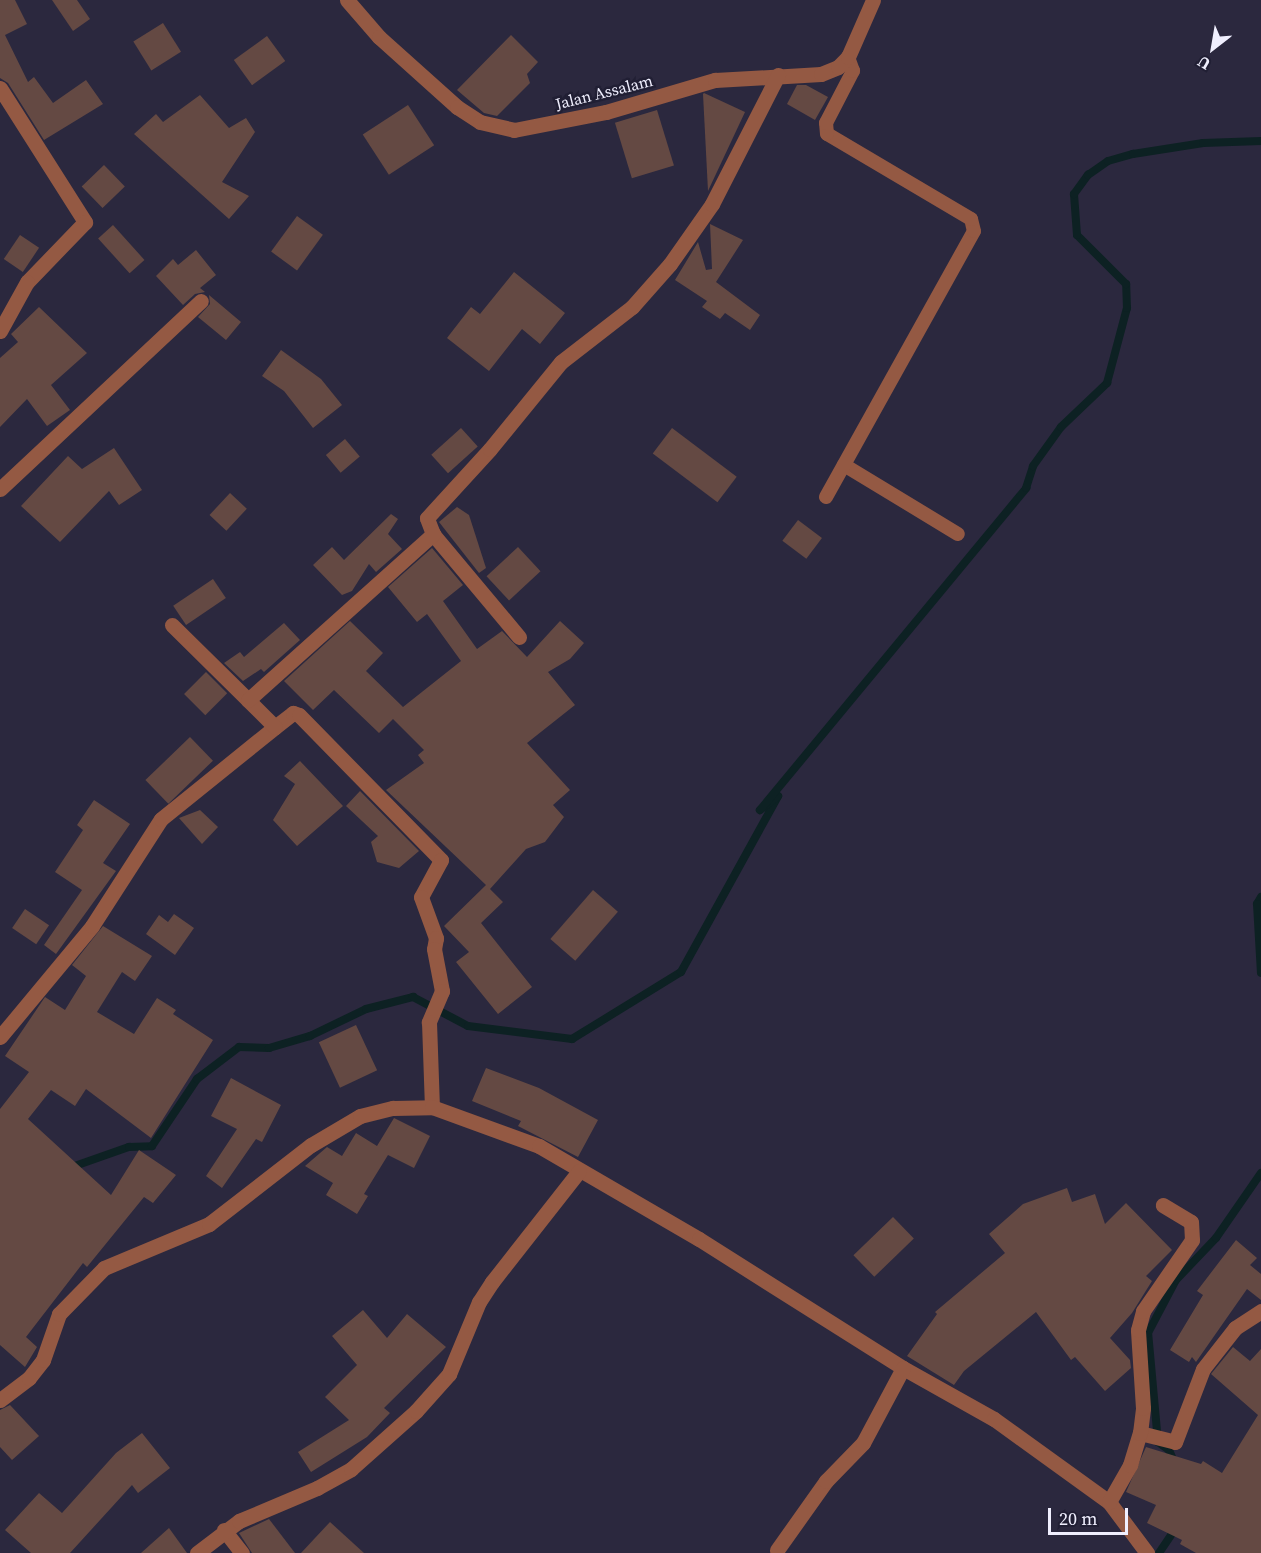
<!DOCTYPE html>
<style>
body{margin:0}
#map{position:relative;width:1261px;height:1553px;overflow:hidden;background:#2b283e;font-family:"Source Serif 4",serif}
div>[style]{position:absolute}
.stream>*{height:8px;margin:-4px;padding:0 4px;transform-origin:4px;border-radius:4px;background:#0d2123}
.building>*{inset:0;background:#644943;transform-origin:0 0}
.lane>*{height:14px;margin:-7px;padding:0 7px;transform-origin:7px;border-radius:7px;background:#945943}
.street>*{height:15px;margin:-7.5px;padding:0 7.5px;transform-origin:7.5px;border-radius:7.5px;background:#945943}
span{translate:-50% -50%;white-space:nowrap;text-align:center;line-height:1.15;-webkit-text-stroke:5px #211f34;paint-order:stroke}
.street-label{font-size:16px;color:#f0effe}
.north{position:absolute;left:1183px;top:18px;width:60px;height:60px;-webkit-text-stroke:4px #211f34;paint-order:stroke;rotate:211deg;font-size:16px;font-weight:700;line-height:24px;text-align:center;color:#f0effe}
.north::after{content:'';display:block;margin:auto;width:21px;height:27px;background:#f0effe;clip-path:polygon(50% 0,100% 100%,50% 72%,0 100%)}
.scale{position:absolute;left:1048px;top:1508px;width:80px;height:27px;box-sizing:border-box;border:3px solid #f0effe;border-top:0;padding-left:8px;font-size:18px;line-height:21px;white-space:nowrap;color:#f0effe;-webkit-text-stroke:4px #211f34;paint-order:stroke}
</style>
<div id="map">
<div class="stream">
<i style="left:1261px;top:897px;width:8px;rotate:120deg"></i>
<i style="left:1257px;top:904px;width:69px;rotate:86.7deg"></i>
<i style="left:69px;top:1168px;width:64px;rotate:-19.3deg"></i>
<i style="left:129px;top:1147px;width:23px;rotate:-2deg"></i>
<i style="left:152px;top:1146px;width:81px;rotate:-56.1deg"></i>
<i style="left:197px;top:1079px;width:53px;rotate:-37.3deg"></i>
<i style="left:239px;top:1047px;width:30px;rotate:2deg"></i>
<i style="left:269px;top:1048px;width:43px;rotate:-16.3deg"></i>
<i style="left:310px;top:1036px;width:62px;rotate:-25.7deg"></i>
<i style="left:366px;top:1009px;width:49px;rotate:-14.3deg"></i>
<i style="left:413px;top:997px;width:62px;rotate:27.8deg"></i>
<i style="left:468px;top:1026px;width:105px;rotate:7.1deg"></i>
<i style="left:572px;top:1039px;width:128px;rotate:-31.6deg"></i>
<i style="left:681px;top:972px;width:201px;rotate:-61.1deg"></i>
<i style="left:778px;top:796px;width:23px;rotate:142deg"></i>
<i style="left:760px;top:810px;width:418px;rotate:-50.4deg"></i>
<i style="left:1026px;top:488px;width:23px;rotate:-72deg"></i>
<i style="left:1033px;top:466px;width:48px;rotate:-54.3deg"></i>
<i style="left:1061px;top:427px;width:64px;rotate:-43.7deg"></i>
<i style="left:1107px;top:383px;width:78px;rotate:-75.1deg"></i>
<i style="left:1127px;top:308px;width:24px;rotate:-92deg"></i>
<i style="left:1126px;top:284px;width:69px;rotate:-135deg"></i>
<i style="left:1077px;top:235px;width:41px;rotate:-94.2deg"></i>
<i style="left:1074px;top:194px;width:24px;rotate:-54deg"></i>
<i style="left:1088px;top:175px;width:24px;rotate:-35deg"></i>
<i style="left:1108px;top:161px;width:26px;rotate:-16deg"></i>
<i style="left:1133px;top:154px;width:71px;rotate:-8.9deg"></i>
<i style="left:1203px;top:143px;width:58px;rotate:-2deg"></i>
<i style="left:1175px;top:1464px;width:15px;rotate:-113deg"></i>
<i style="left:1169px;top:1450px;width:14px;rotate:-144deg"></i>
<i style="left:1158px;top:1442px;width:109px;rotate:-95.2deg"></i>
<i style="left:1148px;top:1333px;width:60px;rotate:-62.2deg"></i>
<i style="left:1176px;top:1280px;width:58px;rotate:-46.4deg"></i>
<i style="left:1216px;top:1238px;width:79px;rotate:-55.3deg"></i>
<i style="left:1159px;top:1553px;width:32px;rotate:-56deg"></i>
</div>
<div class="building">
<i style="clip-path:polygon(0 0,15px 0,27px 24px,5px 35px,28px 82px,34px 77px,53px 103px,86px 80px,103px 104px,44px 140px,8px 83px,0 78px)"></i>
<i style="clip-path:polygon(52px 0,77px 0,90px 19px,73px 31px)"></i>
<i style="left:163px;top:23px;width:34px;height:35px;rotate:58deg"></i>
<i style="clip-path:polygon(511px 35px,538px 62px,527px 74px,530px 83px,497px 116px,484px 113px,457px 90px)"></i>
<i style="left:267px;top:36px;width:31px;height:41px;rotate:54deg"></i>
<i style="clip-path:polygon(797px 85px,806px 85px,828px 97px,815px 120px,787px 104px)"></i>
<i style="clip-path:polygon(704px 93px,745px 112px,708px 191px,703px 94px)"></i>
<i style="clip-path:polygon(200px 95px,229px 128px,246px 118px,255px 132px,222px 182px,249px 196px,229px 219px,134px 134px,156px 114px,163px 122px)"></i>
<i style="left:408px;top:105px;width:48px;height:54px;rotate:57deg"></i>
<i style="left:657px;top:110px;width:58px;height:44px;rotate:73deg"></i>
<i style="left:104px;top:165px;width:30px;height:31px;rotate:46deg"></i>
<i style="left:297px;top:216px;width:32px;height:44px;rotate:36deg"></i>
<i style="clip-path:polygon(710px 224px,743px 240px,716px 282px,760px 315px,750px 330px,725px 313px,720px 319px,702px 307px,707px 301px,675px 280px,698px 242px,706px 270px,712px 269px)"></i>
<i style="left:113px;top:225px;width:47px;height:20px;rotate:48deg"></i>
<i style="left:20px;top:235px;width:23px;height:29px;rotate:34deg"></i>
<i style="clip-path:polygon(196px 250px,216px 275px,200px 288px,205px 292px,195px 294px,183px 305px,156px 276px,173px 259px,178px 265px)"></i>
<i style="clip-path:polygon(514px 272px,565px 313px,540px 344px,522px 329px,489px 371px,447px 338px,471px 307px,480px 314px)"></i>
<i style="clip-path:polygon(209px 295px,241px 322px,226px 340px,198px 317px,210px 304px)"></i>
<i style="clip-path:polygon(39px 307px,87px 353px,51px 385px,70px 410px,47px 426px,27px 399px,0 427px,0 358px,18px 342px,11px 334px)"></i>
<i style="clip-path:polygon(281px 350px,321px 379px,342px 405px,313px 428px,284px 391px,262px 376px)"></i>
<i style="left:461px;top:428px;width:25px;height:40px;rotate:48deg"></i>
<i style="left:672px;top:428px;width:81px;height:32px;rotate:37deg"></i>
<i style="left:345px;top:439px;width:23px;height:25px;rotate:50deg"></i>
<i style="clip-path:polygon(114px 448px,142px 490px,119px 505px,109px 491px,60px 542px,21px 506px,68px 456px,82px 469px)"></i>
<i style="left:230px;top:493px;width:23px;height:30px;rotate:43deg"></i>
<i style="clip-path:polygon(457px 507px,469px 515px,486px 568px,479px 573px,439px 522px)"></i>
<i style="clip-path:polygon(391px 514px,398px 519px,388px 534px,402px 549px,376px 572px,369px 564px,352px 591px,342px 595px,313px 565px,332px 547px,344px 560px)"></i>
<i style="left:798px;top:520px;width:30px;height:26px;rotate:37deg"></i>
<i style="left:518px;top:547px;width:33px;height:43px;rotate:47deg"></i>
<i style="clip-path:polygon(432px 548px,463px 585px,443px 601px,477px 649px,502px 631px,527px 657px,560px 621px,584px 643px,570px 659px,548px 672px,575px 705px,527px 743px,570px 790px,553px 805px,564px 817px,545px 842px,526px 849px,490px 889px,503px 902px,481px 923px,532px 987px,498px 1014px,456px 962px,469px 952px,444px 926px,486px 885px,386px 790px,424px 763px,418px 755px,424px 750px,393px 719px,379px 733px,334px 690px,313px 710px,284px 681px,350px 621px,383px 653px,366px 671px,403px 707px,461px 661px,427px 614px,417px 622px,388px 587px)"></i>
<i style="left:213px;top:579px;width:23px;height:48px;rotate:56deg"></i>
<i style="clip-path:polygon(284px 623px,300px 640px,264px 672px,261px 669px,243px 681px,224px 663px,240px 652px,244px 657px)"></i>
<i style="left:206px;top:672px;width:30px;height:31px;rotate:45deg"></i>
<i style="left:190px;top:737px;width:33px;height:62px;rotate:46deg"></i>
<i style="clip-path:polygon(300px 761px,343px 806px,297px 846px,273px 820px,295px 784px,284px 776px)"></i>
<i style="clip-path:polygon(360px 791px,419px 851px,399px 868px,377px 862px,371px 842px,378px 836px,346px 806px)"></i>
<i style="clip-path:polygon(94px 800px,130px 824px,103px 863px,116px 871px,56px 954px,44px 945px,82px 890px,55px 872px,83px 830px,77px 825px)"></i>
<i style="clip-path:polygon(200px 810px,218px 827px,202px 844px,179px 818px)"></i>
<i style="left:593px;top:890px;width:33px;height:65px;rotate:41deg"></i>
<i style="left:25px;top:909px;width:29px;height:23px;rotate:34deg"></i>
<i style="clip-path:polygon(174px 914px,194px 928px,175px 955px,146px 934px,159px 915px,168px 922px)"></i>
<i style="clip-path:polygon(103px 926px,152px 956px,135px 981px,122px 972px,97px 1012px,134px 1034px,157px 998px,176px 1010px,173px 1014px,213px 1040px,151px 1138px,86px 1089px,75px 1106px,51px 1090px,28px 1119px,111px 1195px,139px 1150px,176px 1175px,153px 1203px,144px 1197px,87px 1267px,83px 1263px,26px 1337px,37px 1347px,25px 1367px,0 1345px,0 1109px,29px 1072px,5px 1056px,45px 997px,65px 1010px,86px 976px,72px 965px)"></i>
<i style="left:356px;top:1025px;width:50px;height:41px;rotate:65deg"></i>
<i style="clip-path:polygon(486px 1068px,539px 1088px,598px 1120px,578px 1157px,518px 1126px,521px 1121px,472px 1101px)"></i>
<i style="clip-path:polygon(231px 1078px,281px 1105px,262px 1142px,256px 1139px,222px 1188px,206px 1176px,237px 1129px,211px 1116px)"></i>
<i style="clip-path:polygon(394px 1118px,430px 1136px,414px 1168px,388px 1155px,364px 1194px,368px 1196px,357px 1214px,326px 1195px,333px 1183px,305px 1166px,327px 1147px,342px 1156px,356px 1133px,377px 1146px)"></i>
<i style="clip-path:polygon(1067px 1188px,1072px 1202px,1095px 1194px,1105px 1224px,1126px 1203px,1172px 1250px,1146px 1276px,1152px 1281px,1132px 1313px,1110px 1338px,1130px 1360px,1131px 1368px,1105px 1391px,1075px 1357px,1071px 1360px,1036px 1312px,964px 1371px,954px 1385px,907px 1356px,937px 1314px,935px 1312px,1005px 1253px,989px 1234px,1023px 1204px)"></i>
<i style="left:893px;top:1217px;width:30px;height:55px;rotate:46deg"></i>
<i style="clip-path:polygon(1236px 1240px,1257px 1258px,1250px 1265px,1261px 1274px,1261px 1300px,1247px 1289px,1196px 1362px,1192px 1357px,1189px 1362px,1170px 1350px,1203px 1295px,1197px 1291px)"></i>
<i style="clip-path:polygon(363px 1310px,387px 1338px,407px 1314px,446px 1347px,384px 1408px,390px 1413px,367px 1437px,311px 1472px,298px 1452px,349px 1420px,325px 1397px,357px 1365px,332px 1336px)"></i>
<i style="clip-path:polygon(1233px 1347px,1250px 1361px,1261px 1349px,1261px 1553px,1196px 1553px,1180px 1544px,1182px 1540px,1147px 1523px,1156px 1505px,1126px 1492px,1146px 1447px,1201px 1464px,1203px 1461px,1222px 1473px,1258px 1415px,1211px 1374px)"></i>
<i style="clip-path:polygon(10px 1405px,39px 1436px,12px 1460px,0 1447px,0 1410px)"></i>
<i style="clip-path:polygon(142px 1433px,170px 1468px,138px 1493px,132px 1485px,70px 1553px,31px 1553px,5px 1530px,39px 1493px,62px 1513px,116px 1453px)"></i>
<i style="clip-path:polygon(269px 1519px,295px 1553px,252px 1553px,239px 1533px)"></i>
<i style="clip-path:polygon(330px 1522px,364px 1553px,301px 1553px)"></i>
<i style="clip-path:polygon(169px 1528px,187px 1553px,141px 1553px)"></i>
</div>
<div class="lane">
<i style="left:844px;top:465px;width:133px;rotate:31.2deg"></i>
<i style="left:826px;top:497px;width:304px;rotate:-60.9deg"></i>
<i style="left:974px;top:231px;width:12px;rotate:-104deg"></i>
<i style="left:971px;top:219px;width:167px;rotate:-149.4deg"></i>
<i style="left:827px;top:134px;width:11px;rotate:-95deg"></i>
<i style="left:826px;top:123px;width:59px;rotate:-62.6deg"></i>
<i style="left:853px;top:71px;width:15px;rotate:-110deg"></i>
</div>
<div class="street">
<i style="left:347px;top:0;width:49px;rotate:49.1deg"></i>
<i style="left:379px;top:37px;width:105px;rotate:41.9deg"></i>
<i style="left:457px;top:107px;width:27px;rotate:33deg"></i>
<i style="left:480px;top:122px;width:35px;rotate:13deg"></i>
<i style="left:514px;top:130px;width:94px;rotate:-11.1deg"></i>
<i style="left:606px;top:112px;width:114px;rotate:-16.4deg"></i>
<i style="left:715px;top:80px;width:106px;rotate:-3.2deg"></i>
<i style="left:821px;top:74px;width:18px;rotate:-22deg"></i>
<i style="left:838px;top:67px;width:14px;rotate:-45deg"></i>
<i style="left:848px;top:57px;width:62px;rotate:-66.3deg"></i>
<i style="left:0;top:88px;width:159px;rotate:57.6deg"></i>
<i style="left:85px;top:222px;width:83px;rotate:134deg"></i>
<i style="left:27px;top:282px;width:56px;rotate:118.9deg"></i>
<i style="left:0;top:489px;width:275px;rotate:-43.1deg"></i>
<i style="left:172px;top:625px;width:107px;rotate:44.6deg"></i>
<i style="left:519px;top:637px;width:134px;rotate:-129.9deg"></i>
<i style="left:433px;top:534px;width:17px;rotate:-111deg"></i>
<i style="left:427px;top:518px;width:93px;rotate:-47.6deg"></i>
<i style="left:490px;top:449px;width:112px;rotate:-50.8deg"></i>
<i style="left:561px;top:362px;width:90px;rotate:-37.8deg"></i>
<i style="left:632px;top:307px;width:57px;rotate:-48.5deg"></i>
<i style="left:670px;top:264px;width:73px;rotate:-55deg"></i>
<i style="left:712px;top:204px;width:145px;rotate:-62.9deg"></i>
<i style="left:275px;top:727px;width:23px;rotate:-38deg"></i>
<i style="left:293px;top:713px;width:6px;rotate:18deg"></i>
<i style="left:299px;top:715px;width:203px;rotate:45.6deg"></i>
<i style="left:441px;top:860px;width:42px;rotate:118.4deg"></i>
<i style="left:421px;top:897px;width:44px;rotate:69.9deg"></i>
<i style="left:436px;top:938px;width:11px;rotate:100deg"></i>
<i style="left:434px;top:949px;width:43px;rotate:79.2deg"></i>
<i style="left:442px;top:991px;width:34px;rotate:113deg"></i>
<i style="left:429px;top:1022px;width:85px;rotate:88deg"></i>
<i style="left:0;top:1037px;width:144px;rotate:-50.3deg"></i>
<i style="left:92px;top:926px;width:127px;rotate:-57.2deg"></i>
<i style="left:161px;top:819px;width:146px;rotate:-38.9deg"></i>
<i style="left:275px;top:727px;width:38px;rotate:-135deg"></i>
<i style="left:248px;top:700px;width:249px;rotate:-41.9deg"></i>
<i style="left:0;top:1400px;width:36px;rotate:-37deg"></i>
<i style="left:29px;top:1378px;width:23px;rotate:-52deg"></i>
<i style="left:43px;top:1360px;width:49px;rotate:-70.8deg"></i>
<i style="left:59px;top:1314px;width:64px;rotate:-45.6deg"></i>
<i style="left:104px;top:1268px;width:114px;rotate:-22.7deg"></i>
<i style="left:209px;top:1224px;width:129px;rotate:-37.8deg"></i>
<i style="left:311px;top:1145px;width:57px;rotate:-30.6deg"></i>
<i style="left:360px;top:1116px;width:34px;rotate:-14deg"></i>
<i style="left:393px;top:1108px;width:39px;rotate:-1deg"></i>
<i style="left:432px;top:1107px;width:114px;rotate:20deg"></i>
<i style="left:539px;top:1146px;width:185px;rotate:30.2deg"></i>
<i style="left:699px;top:1239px;width:241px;rotate:32.3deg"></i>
<i style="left:903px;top:1368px;width:104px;rotate:29.3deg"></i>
<i style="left:994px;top:1419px;width:142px;rotate:35.8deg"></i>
<i style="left:1109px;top:1502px;width:64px;rotate:53.3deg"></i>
<i style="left:1140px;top:1433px;width:36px;rotate:14deg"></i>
<i style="left:1175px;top:1442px;width:78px;rotate:-69deg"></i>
<i style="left:1203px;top:1369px;width:52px;rotate:-52deg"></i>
<i style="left:1235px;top:1328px;width:31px;rotate:-33deg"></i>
<i style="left:1109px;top:1502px;width:43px;rotate:-60.4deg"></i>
<i style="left:1130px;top:1465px;width:34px;rotate:-73deg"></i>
<i style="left:1140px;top:1433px;width:25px;rotate:-83deg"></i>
<i style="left:1143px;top:1408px;width:78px;rotate:-93.7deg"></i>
<i style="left:1138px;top:1330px;width:20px;rotate:-75deg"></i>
<i style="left:1143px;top:1311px;width:86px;rotate:-55.4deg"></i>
<i style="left:1192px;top:1240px;width:18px;rotate:-93deg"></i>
<i style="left:1191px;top:1222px;width:33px;rotate:-149deg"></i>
<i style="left:224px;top:1530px;width:29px;rotate:52deg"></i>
<i style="left:777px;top:1550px;width:85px;rotate:-54.6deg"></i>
<i style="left:826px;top:1481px;width:53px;rotate:-45.8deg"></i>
<i style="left:863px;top:1443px;width:85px;rotate:-61.9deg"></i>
<i style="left:197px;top:1553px;width:53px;rotate:-37.3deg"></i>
<i style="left:239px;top:1521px;width:85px;rotate:-22.9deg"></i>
<i style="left:317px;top:1488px;width:39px;rotate:-29deg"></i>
<i style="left:351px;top:1469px;width:87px;rotate:-41.7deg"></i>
<i style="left:416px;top:1411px;width:50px;rotate:-48.3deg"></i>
<i style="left:449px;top:1374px;width:78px;rotate:-67.4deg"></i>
<i style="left:479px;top:1302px;width:24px;rotate:-57deg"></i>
<i style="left:492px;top:1282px;width:141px;rotate:-51.9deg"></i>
</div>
<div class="street-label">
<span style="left:604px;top:92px;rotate:-14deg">Jalan Assalam</span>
</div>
<div class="north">U</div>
<div class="scale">20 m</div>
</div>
